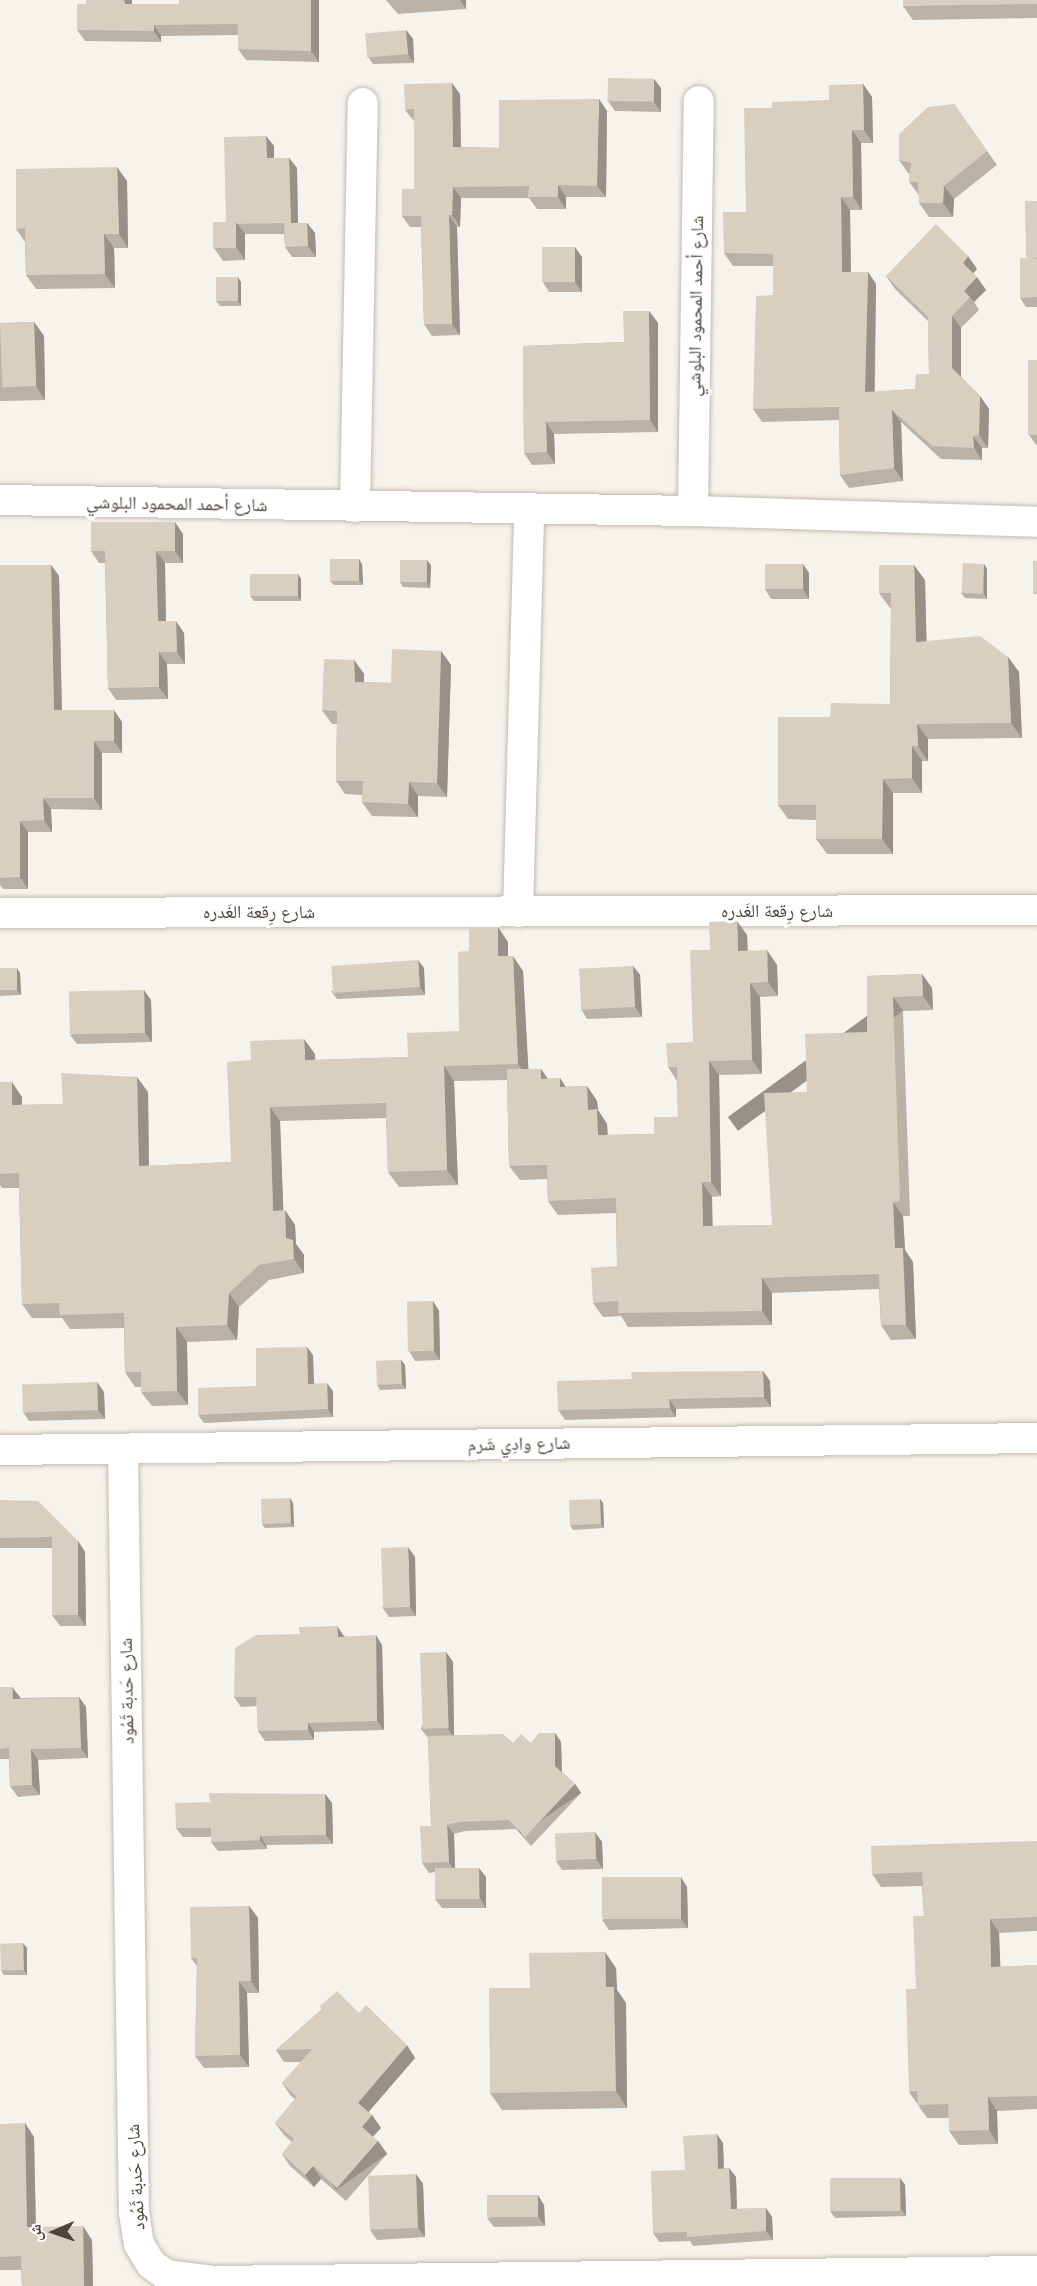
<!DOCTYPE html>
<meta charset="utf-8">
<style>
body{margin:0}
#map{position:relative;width:1037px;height:2286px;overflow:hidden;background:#f6f3ec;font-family:"Fira Sans","Noto Naskh Arabic",sans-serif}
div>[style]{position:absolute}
.roads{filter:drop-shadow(0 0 2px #c2bbae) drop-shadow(0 0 2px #c2bbae)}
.minor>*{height:30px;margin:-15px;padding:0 15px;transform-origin:15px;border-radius:15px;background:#fff}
.wall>*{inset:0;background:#bab2a6}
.shaded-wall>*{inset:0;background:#979187;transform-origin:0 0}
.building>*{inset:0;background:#d8cfc1;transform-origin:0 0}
span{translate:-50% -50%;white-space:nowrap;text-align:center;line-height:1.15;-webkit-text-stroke:6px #fff;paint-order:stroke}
.street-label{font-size:18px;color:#4b4439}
.north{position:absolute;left:24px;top:2202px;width:60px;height:60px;-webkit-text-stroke:4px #fff;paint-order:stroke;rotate:268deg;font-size:16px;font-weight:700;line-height:24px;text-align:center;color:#4b4439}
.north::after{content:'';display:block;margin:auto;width:21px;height:27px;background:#4b4439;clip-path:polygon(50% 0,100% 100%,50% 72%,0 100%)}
</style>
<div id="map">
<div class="roads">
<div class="minor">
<i style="left:0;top:500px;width:693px;rotate:0.91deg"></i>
<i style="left:693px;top:511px;width:344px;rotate:1.8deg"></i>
<i style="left:355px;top:507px;width:404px;rotate:-88.9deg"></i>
<i style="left:693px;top:511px;width:410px;rotate:-89.2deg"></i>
<i style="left:518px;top:912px;width:401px;rotate:-88.4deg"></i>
<i style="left:0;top:913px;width:1037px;rotate:-0.17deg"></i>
<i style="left:123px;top:1449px;width:764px;rotate:89.18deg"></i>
<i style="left:134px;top:2213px;width:31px;rotate:81deg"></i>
<i style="left:139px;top:2244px;width:23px;rotate:59deg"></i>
<i style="left:151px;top:2264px;width:19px;rotate:36deg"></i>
<i style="left:166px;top:2275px;width:47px;rotate:7.3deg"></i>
<i style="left:213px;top:2281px;width:824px;rotate:-0.7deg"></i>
<i style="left:0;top:1450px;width:1037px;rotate:-0.66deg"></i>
</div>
</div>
<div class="wall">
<i style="clip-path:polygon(86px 0,132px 0,132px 4px,179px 4px,319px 0,319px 62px,246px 60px,238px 49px,238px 35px,161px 36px,161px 42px,85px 41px,77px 30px,86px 4px)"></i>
<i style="clip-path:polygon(386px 0,466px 0,466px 9px,398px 14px)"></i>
<i style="clip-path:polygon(1037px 0,1037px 18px,913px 20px,903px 6px)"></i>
<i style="clip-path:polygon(406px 30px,413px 39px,414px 63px,373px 64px,367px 55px)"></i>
<i style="clip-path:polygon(863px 84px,872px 97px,873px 143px,861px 143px,862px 210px,850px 210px,851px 272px,868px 272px,876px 284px,875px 392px,915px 389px,929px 374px,928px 321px,895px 289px,886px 276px,977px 269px,973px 273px,986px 290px,974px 302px,979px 310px,961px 328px,961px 377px,980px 396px,989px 409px,988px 448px,982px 448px,982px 460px,941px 459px,901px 422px,903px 481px,849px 488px,840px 475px,839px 420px,762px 422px,753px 409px,773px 295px,773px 266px,733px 266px,724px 253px,746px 212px,772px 108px,829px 100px)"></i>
<i style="clip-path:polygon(661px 88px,661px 112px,615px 111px,608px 101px)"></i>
<i style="clip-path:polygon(460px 94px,461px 147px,499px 148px,607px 111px,606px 197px,566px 197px,566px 209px,537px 209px,529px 198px,461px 198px,460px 227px,457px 227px,460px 335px,432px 336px,424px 324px,421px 227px,410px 227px,402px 216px,414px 189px,414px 121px,405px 110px)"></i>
<i style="clip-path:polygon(954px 104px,997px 165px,954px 199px,953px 217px,929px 217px,919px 203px,919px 195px,909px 182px,910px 174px,908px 173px,899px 160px)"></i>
<i style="clip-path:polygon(266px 136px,274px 146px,274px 158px,289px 158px,297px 168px,298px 223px,307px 223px,315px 233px,316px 257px,292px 257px,285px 247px,284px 234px,245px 234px,245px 260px,223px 261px,214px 248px)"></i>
<i style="clip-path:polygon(127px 181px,128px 248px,114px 248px,115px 288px,36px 289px,26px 275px,25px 242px,16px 229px)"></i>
<i style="clip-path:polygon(1037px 201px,1037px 307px,1026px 307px,1020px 298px,1026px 258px)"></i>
<i style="clip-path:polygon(582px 257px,582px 292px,549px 292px,543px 282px)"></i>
<i style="clip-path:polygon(241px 282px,241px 306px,220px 306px,216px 301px)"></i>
<i style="clip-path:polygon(649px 311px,658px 323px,658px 432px,554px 434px,555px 464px,532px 465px,524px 453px,523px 346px,624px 342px)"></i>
<i style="clip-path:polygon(34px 322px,44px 336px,45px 400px,0 401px,0 323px)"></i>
<i style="clip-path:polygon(1037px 360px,1037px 446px,1029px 435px)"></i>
<i style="clip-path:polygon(183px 534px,183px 563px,165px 563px,166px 621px,184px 633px,185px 664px,167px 664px,168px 699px,116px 700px,108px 688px,105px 563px,99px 563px,91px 551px)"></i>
<i style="clip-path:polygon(362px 564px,363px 585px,334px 585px,330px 581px)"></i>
<i style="clip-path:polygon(984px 564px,987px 569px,987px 599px,965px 598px,961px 593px)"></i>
<i style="clip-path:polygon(0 565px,51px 565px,59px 576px,62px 710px,122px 722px,122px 753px,102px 753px,102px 810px,51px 809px,52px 832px,28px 832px,28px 889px,3px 889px,0 885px)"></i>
<i style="clip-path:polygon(431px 565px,430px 588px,403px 587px,400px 582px)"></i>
<i style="clip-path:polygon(809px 573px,809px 599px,771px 599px,765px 589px)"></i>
<i style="clip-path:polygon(298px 574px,301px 579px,301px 601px,254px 601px,250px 596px)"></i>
<i style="clip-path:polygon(925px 580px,926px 641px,1008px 657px,1019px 672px,1022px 738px,928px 739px,928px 761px,922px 761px,922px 793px,893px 793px,893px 854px,827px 854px,816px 839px,816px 820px,788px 819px,778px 805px,830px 717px,890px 704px,891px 608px,890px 608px,879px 593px)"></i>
<i style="clip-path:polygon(441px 651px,451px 665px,447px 797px,418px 796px,418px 817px,372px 816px,362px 802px,362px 795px,345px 794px,336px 781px,337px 724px,332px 724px,322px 710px,354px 660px,364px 674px,364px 682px,391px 683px)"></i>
<i style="clip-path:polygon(747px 935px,748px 951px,777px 965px,778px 996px,760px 997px,762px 1074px,719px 1075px,721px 1196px,712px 1197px,712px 1226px,772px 1225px,807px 1092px,867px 1032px,867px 976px,922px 974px,932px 988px,933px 1010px,903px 1011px,910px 1216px,903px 1216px,905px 1250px,913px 1262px,916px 1339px,891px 1340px,881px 1325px,879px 1289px,772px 1293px,772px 1325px,628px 1327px,621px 1316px,603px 1317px,593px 1303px,617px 1266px,616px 1213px,558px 1215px,548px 1201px,547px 1179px,520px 1180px,509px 1166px,507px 1080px,454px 1081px,458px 1185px,399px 1187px,388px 1172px,386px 1118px,280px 1121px,283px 1210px,295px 1225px,296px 1244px,304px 1255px,304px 1273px,269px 1280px,239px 1307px,237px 1340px,187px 1342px,188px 1405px,152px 1406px,141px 1392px,141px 1387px,135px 1387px,125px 1372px,124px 1328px,70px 1329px,62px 1318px,32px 1318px,22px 1304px,19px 1188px,2px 1188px,0 1185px,0 1082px,22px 1097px,22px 1105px,63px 1104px,148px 1092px,149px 1166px,231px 1162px,251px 1060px,315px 1054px,315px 1060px,408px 1057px,459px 1031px,469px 951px,508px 942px,508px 956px,523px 971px,528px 1069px,548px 1079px,560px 1078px,565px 1087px,587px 1086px,597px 1101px,598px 1110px,607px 1124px,608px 1135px,654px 1134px,678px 1117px,677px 1081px,668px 1067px,693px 1042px,710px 950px)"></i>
<i style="clip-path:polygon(633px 966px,640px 975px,642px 1017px,587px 1019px,581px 1009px)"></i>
<i style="clip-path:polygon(424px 968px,425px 995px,337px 999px,331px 991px)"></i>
<i style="clip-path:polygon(0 969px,20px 973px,21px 995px,0 996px)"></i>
<i style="clip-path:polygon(151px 1000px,152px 1042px,77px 1044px,70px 1035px)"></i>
<i style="clip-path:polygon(433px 1301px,439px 1311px,440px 1360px,415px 1361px,409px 1351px)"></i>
<i style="clip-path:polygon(313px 1355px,314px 1383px,333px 1391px,333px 1417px,204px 1423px,198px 1415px,256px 1386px)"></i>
<i style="clip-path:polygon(401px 1360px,405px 1365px,406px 1389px,380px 1390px,377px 1385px)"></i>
<i style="clip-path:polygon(763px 1371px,770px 1381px,771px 1407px,676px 1409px,676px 1417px,565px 1420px,558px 1410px,632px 1379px)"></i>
<i style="clip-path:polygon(104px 1392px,105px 1419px,29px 1421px,23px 1412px)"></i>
<i style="clip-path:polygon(290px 1498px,293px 1503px,294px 1527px,265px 1528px,262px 1524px)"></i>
<i style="clip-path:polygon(600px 1499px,603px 1503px,604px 1528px,573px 1530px,570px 1525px)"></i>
<i style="clip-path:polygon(0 1500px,78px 1541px,85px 1552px,86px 1626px,60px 1626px,52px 1615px,52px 1548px,0 1548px)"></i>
<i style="clip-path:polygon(415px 1557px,416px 1616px,389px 1617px,382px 1607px)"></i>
<i style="clip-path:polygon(344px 1636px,382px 1645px,384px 1730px,314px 1732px,314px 1740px,265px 1741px,258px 1731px,257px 1706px,241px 1707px,234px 1697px)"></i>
<i style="clip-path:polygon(446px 1652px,453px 1662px,454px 1735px,513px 1743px,531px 1743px,555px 1733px,561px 1742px,562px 1772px,575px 1784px,581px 1793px,531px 1846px,516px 1829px,465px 1831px,454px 1834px,455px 1868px,486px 1877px,486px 1908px,442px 1908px,435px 1899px,435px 1872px,429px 1873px,422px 1863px,431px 1826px,428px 1738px,421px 1729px)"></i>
<i style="clip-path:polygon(0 1687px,20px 1697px,20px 1698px,79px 1697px,86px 1707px,88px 1758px,38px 1760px,40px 1795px,18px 1797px,10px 1786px,9px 1759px,0 1759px)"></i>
<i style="clip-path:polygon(325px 1794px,332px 1803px,333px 1844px,266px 1845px,267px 1849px,218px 1851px,211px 1842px,211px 1837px,183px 1837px,176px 1828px,210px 1802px)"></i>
<i style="clip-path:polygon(1037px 1841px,1037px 1931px,999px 1933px,1000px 1967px,1037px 1965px,1037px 2109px,997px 2111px,998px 2144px,959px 2145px,949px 2131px,949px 2118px,927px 2118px,909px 2092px,916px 1989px,924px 1916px,922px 1886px,881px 1887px,872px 1874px)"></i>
<i style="clip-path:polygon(602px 1842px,603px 1869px,562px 1870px,556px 1861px)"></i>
<i style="clip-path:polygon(687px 1887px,688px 1928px,609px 1930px,602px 1920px)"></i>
<i style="clip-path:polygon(249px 1906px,258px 1918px,259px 1993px,247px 1993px,249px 2067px,204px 2068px,195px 2056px,197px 1966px,191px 1958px)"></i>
<i style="clip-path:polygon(27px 1948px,27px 1975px,4px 1975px,1px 1971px)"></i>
<i style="clip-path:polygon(616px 1968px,617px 1990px,626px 2003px,627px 2108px,502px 2110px,490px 2093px,530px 1988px)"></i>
<i style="clip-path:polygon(320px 2006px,359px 2013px,415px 2058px,368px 2112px,372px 2115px,381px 2128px,373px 2137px,378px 2141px,387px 2154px,346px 2201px,321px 2179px,314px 2187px,290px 2166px,282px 2154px,292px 2142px,284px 2135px,275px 2123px,295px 2099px,291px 2096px,282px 2083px,301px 2062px,284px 2062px,276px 2050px,322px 2009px)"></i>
<i style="clip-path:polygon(0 2124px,34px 2137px,36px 2227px,92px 2240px,93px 2286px,22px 2286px,21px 2270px,0 2270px)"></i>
<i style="clip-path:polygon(723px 2143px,724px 2168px,729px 2168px,736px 2177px,737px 2209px,766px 2208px,772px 2217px,773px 2240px,693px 2246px,690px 2241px,659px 2242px,653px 2233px,685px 2170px)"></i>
<i style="clip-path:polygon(416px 2174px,423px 2184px,425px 2237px,377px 2240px,370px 2230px)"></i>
<i style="clip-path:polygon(900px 2178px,905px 2185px,906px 2216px,835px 2218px,830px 2211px)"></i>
<i style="clip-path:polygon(544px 2205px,545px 2226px,494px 2227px,487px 2218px)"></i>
</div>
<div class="shaded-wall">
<i style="clip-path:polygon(124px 0,132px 0,132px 15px,125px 4px)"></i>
<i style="clip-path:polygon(311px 0,319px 0,319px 62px,311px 51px)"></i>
<i style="clip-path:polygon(460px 0,466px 0,466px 9px)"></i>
<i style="clip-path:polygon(154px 25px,161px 36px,161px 42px,154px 31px)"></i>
<i style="clip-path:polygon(406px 30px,413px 39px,414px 63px,408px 54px)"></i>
<i style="clip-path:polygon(654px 79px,661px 88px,661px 112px,654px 102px)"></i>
<i style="clip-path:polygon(452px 83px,460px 94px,461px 159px,453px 147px)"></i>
<i style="clip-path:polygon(863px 84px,872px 97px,873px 143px,864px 130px)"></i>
<i style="clip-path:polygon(599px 99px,607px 111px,606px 197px,597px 186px)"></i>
<i style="clip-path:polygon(852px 130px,861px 143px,862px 210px,853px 197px)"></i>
<i style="clip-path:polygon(266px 136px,274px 146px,274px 169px,267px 158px)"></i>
<i style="clip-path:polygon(289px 158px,297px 168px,298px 233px,291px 223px)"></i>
<i style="clip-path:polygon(117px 167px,127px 181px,128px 248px,119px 234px)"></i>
<i style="clip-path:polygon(558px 185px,566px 197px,566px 209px,558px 197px)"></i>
<i style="clip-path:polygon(944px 186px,954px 199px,953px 217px,943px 203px)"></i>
<i style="clip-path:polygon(453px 187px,461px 198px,460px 227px,452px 215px)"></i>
<i style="clip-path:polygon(841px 197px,850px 210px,851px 284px,842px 272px)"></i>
<i style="clip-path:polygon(449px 215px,457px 227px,460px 335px,452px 324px)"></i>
<i style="clip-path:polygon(236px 222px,245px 234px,245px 260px,236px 247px)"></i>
<i style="clip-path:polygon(307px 223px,315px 233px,316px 257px,308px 246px)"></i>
<i style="clip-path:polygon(104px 234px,114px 248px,115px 288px,105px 274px)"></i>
<i style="clip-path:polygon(575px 247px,582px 257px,582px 292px,575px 282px)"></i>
<i style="clip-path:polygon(968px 256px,977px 269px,971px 276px,963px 263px)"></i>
<i style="clip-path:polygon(868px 272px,876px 284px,874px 405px,865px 392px)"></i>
<i style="clip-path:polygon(238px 277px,241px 282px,241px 306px,238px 301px)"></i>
<i style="clip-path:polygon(977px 277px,986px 290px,974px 302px,964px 291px)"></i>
<i style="clip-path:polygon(649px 311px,658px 323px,658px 432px,650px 420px)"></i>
<i style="clip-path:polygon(952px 316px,961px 328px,961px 380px,952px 368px)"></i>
<i style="clip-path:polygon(34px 322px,44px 336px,45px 400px,36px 386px)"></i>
<i style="clip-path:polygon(980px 396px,989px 409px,988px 448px,979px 435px)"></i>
<i style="clip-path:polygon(892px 410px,901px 422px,903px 481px,894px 468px)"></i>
<i style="clip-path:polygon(546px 422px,554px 434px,555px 464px,547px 452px)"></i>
<i style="clip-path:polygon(973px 436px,982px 448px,982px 460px,974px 448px)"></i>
<i style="clip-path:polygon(175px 522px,183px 534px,183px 563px,175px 551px)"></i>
<i style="clip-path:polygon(156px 551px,165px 563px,166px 633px,158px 621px)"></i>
<i style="clip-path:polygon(359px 559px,362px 564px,363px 585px,359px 580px)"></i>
<i style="clip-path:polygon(427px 560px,431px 565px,430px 588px,427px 583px)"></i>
<i style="clip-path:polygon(803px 564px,809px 573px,809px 599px,803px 589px)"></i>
<i style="clip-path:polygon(984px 564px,987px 569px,987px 599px,984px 594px)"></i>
<i style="clip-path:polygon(51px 565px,59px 576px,62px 722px,54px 710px)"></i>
<i style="clip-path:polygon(914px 565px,925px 580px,927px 657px,916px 642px)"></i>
<i style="clip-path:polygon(298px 574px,301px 579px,301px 601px,298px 596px)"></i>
<i style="clip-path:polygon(176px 621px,184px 633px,185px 664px,177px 652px)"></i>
<i style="clip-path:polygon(441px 651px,451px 665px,447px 797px,437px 783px)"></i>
<i style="clip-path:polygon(159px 652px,167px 664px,168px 699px,159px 687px)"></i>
<i style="clip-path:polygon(1008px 657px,1019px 672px,1022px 738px,1011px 723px)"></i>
<i style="clip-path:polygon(354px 660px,364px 674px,364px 696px,355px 682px)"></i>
<i style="clip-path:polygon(114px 710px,122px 722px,122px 753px,114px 741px)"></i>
<i style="clip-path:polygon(917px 724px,928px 739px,928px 761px,918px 746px)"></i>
<i style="clip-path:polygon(94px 741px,102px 753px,102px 810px,94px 798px)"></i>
<i style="clip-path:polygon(912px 746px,922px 761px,922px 793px,912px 778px)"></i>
<i style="clip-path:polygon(883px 779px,893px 793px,893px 854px,882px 839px)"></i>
<i style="clip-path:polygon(409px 782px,418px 796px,418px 817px,408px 804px)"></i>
<i style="clip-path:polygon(43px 798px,51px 809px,52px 832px,44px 820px)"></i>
<i style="clip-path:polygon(20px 821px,28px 832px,28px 889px,20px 877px)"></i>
<i style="clip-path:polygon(737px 921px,747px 935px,748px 966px,738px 951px)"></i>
<i style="clip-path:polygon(498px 927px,508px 942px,508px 971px,498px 956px)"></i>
<i style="clip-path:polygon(767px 950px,777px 965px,778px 996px,768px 982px)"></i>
<i style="clip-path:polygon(513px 956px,523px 971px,529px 1079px,518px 1064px)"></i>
<i style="clip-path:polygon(418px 960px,424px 968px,425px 995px,420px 987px)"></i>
<i style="clip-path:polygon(633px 966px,640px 975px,642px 1017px,635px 1007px)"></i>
<i style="clip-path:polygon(17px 968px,20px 973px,21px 995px,17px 990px)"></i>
<i style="clip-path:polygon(922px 974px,932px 988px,933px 1010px,923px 996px)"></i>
<i style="clip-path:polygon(750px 983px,760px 997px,762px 1074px,752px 1060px)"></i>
<i style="clip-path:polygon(144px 990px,151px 1000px,152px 1042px,145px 1033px)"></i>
<i style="left:893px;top:997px;width:17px;height:204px;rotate:54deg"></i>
<i style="clip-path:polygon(304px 1039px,315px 1054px,316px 1075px,305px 1060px)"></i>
<i style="clip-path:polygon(709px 1061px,719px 1075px,721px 1196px,711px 1182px)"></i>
<i style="clip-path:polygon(444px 1066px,454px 1081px,458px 1185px,447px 1170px)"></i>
<i style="clip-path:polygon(541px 1069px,551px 1083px,541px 1079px)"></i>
<i style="clip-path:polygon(137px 1077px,148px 1092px,149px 1181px,139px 1166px)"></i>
<i style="clip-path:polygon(560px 1078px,570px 1093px,560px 1087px)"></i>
<i style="clip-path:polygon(12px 1082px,22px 1097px,22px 1120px,12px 1105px)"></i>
<i style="clip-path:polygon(587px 1086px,597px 1101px,598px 1110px,607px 1124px,608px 1150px,598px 1135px,588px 1110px)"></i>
<i style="clip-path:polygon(270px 1107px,280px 1121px,284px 1225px,273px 1211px)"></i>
<i style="clip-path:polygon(702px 1182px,712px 1197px,713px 1240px,703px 1226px)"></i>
<i style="clip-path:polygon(893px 1202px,903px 1216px,905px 1250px,913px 1262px,916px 1339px,906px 1325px,895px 1248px)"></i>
<i style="clip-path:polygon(285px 1210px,295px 1225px,296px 1244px,304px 1255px,304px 1273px,294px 1259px,286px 1238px)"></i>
<i style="clip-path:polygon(762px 1278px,772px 1293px,772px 1325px,762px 1311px)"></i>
<i style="clip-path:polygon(229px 1293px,239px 1307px,237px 1340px,227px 1325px)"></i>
<i style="clip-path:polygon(433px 1301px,439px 1311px,440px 1360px,434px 1351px)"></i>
<i style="clip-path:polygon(176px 1327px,187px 1342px,188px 1405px,177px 1391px)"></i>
<i style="clip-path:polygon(307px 1347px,313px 1355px,314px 1392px,308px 1384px)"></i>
<i style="clip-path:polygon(401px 1360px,405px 1365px,406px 1389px,402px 1384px)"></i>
<i style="clip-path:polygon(763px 1371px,770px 1381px,771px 1407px,764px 1397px)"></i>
<i style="clip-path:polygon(97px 1382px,104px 1392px,105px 1419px,98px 1410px)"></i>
<i style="clip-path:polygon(327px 1383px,333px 1391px,333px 1417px,328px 1409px)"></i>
<i style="clip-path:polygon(669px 1399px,676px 1409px,676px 1417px,670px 1408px)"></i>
<i style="clip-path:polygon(290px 1498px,293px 1503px,294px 1527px,291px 1523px)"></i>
<i style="clip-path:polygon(600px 1499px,603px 1503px,604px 1528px,601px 1524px)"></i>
<i style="clip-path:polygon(78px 1541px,85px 1552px,86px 1626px,78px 1615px)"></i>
<i style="clip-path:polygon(408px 1547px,415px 1557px,416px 1616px,410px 1607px)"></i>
<i style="clip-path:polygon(337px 1626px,344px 1636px,344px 1646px,338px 1637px)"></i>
<i style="clip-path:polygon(376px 1635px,382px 1645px,384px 1730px,377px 1721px)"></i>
<i style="clip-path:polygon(446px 1652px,453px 1662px,454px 1738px,448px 1728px)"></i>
<i style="clip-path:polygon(12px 1687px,20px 1697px,21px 1709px,13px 1699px)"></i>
<i style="clip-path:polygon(79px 1697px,86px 1707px,88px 1758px,81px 1748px)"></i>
<i style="clip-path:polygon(308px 1723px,314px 1732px,314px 1740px,308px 1730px)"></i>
<i style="clip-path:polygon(555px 1733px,561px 1742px,562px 1776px,555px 1766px)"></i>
<i style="clip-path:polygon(31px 1749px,38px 1760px,40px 1795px,32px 1785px)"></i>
<i style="left:575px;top:1784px;width:11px;height:73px;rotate:56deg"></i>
<i style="clip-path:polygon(325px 1794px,332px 1803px,333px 1844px,326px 1835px)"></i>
<i style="clip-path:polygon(447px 1825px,454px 1834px,455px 1872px,449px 1862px)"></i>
<i style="clip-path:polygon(595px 1832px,602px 1842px,603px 1869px,596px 1859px)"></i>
<i style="clip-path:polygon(260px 1836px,266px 1845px,267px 1849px,260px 1840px)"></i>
<i style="clip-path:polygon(479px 1868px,486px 1877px,486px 1908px,480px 1898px)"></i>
<i style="clip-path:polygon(681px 1877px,687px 1887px,688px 1928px,681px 1919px)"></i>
<i style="clip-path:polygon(249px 1906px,258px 1918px,259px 1993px,251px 1981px)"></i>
<i style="clip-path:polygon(990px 1919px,999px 1933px,1001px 1980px,991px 1967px)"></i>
<i style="clip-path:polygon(23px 1943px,27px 1948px,27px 1975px,24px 1970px)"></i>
<i style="clip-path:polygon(605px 1952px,616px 1968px,617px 1990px,626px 2003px,627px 2108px,616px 2091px,606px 1987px)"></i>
<i style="clip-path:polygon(239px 1981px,247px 1993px,249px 2067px,240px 2055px)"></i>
<i style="clip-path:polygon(407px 2045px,415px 2058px,366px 2115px,358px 2103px)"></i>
<i style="clip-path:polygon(988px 2097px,997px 2111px,998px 2144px,989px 2130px)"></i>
<i style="clip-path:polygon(372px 2115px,381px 2128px,370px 2139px,362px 2127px)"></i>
<i style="clip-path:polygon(25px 2123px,34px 2137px,36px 2240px,27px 2227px)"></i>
<i style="clip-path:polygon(717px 2134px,723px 2143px,724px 2178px,718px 2169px)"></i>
<i style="left:378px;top:2141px;width:16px;height:62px;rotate:55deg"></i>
<i style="clip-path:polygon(313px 2166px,321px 2179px,314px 2187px,305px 2175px)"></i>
<i style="clip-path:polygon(729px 2168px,736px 2177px,737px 2218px,731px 2209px)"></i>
<i style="clip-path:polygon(416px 2174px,423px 2184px,425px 2237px,418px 2228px)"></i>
<i style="clip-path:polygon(900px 2178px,905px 2185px,906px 2216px,901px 2209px)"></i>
<i style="clip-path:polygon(538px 2195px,544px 2205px,545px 2226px,538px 2217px)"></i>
<i style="clip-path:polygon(766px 2208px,772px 2217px,773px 2240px,766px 2231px)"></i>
<i style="clip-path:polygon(83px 2226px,92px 2240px,93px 2286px,84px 2286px)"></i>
</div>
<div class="building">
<i style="clip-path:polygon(86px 0,124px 0,125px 4px,179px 4px,179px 0,311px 0,311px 51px,238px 49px,238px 24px,154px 25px,154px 31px,77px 30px,77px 4px,86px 4px)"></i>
<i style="clip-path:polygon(903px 0,1037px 0,1037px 4px,903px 6px)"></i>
<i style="left:406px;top:30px;width:24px;height:41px;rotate:85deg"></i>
<i style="left:608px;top:78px;width:46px;height:23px;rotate:1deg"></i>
<i style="clip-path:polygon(452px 83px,453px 147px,499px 148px,499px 100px,599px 99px,597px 186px,558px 185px,558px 197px,528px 197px,529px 186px,453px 187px,452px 215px,449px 215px,452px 324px,424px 324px,421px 216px,402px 216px,402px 189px,414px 189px,414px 109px,405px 110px,404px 84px)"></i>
<i style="clip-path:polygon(863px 84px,864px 130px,852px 130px,853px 197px,841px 197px,842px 272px,868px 272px,865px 392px,915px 389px,916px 374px,929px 374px,928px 317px,886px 276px,936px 224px,968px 256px,963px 263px,977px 277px,964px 291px,970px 297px,952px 316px,952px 368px,980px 396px,979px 435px,973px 436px,974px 448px,932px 446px,892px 410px,894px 468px,840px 475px,839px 407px,753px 409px,756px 296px,773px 295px,773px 254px,724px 253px,723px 212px,746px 212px,744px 108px,772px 108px,772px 102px,829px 100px,829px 85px)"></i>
<i style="clip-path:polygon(954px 104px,987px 151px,944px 186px,943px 203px,919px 203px,918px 182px,909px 182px,911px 163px,899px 160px,899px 134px,928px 107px)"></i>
<i style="clip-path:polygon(266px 136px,267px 158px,289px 158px,291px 223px,307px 223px,308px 246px,285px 247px,284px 223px,237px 224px,236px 222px,226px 222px,224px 137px)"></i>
<i style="clip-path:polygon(117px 167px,119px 234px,104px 234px,105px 274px,26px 275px,25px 228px,16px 229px,16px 169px)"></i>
<i style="clip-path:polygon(1025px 201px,1037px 201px,1037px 258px,1032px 259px,1037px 259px,1037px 297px,1020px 298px,1020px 258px,1026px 258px)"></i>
<i style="left:213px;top:222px;width:23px;height:26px"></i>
<i style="left:542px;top:247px;width:33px;height:35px"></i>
<i style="left:216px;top:277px;width:22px;height:24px"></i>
<i style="clip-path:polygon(623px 311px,649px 311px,650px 420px,546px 422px,547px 452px,524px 453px,523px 346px,624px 342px)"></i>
<i style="left:34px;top:322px;width:64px;height:34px;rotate:88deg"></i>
<i style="left:1028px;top:360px;width:9px;height:75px"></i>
<i style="clip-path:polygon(91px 522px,175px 522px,175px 551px,156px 551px,158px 621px,176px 621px,177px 652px,159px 652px,159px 687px,108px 688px,105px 551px,91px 551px)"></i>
<i style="left:330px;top:559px;width:29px;height:22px"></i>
<i style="left:400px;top:560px;width:27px;height:22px"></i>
<i style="left:1033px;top:561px;width:4px;height:33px"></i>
<i style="left:963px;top:563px;width:21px;height:30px;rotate:3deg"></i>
<i style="left:765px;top:564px;width:38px;height:25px"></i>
<i style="clip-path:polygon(0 565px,51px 565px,54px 710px,114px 710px,114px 741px,94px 741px,94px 798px,43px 798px,44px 820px,20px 821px,20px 877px,0 878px)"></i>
<i style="clip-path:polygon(879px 565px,914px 565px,916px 642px,980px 636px,1008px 657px,1011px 723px,917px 724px,918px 746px,912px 746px,912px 778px,883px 779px,882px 839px,816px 839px,816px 805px,778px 805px,778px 717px,830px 717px,831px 703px,890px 704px,891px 593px,879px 593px)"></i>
<i style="left:250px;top:574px;width:48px;height:22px"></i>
<i style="clip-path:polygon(392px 649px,441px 651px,437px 783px,409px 782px,408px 804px,362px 802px,363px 781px,336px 781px,337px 711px,322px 710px,324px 659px,354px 660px,355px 682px,391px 683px)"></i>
<i style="clip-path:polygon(737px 921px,738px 951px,767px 950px,768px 982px,750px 983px,752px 1060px,709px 1061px,711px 1182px,702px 1182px,703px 1226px,772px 1225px,764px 1093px,807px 1092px,805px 1034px,867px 1032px,867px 976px,922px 974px,923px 996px,893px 997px,900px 1201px,893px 1202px,895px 1248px,903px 1248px,906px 1325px,881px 1325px,879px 1274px,762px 1278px,762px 1311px,618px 1313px,618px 1301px,593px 1303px,591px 1268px,617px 1266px,616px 1198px,548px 1201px,547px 1165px,509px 1166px,507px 1069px,541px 1069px,541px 1079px,560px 1078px,560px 1087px,587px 1086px,588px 1110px,597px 1109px,598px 1135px,654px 1134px,654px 1117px,678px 1117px,677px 1067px,668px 1067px,666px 1043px,693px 1042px,690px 950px,710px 950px,709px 922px)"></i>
<i style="clip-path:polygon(469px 927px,498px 927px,498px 956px,513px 956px,518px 1064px,444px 1066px,447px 1170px,388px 1172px,386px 1103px,270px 1107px,273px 1211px,285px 1210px,286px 1238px,293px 1240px,294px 1259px,259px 1265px,229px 1293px,227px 1325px,176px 1327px,177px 1391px,141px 1392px,141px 1372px,125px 1372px,124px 1313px,60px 1315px,59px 1303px,22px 1304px,19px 1173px,0 1174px,0 1082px,12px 1082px,12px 1105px,63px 1104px,61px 1073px,137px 1077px,139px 1166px,231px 1162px,227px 1062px,251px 1060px,250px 1041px,304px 1039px,305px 1060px,408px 1057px,407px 1033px,459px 1031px,458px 952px,469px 951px)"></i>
<i style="left:418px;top:960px;width:27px;height:87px;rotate:86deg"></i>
<i style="left:633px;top:966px;width:41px;height:54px;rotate:87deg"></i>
<i style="left:17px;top:968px;width:22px;height:17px;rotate:90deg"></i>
<i style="left:144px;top:990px;width:43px;height:75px;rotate:89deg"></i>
<i style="left:433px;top:1301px;width:50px;height:26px;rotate:89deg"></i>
<i style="clip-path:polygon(307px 1347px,308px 1384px,327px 1383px,328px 1409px,198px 1415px,198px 1388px,256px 1386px,256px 1348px)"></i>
<i style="left:401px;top:1360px;width:24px;height:25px;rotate:88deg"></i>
<i style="clip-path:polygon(763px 1371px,764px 1397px,669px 1399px,670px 1408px,558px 1410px,557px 1381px,632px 1379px,631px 1372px)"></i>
<i style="left:97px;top:1382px;width:28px;height:75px;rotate:88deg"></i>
<i style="left:290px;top:1498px;width:25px;height:29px;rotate:88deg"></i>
<i style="left:600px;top:1499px;width:25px;height:31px;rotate:88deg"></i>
<i style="clip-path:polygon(0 1500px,38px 1501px,78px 1541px,78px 1615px,52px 1615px,52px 1537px,0 1538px)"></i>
<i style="left:408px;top:1547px;width:60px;height:27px;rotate:88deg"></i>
<i style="clip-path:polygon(337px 1626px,338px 1637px,376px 1635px,377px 1721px,308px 1723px,308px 1730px,258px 1731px,256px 1697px,234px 1697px,235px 1648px,256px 1635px,300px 1634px,299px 1627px)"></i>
<i style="left:446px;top:1652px;width:76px;height:26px;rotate:88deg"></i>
<i style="clip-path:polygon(0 1687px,12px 1687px,13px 1699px,79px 1697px,81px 1748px,31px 1749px,32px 1785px,10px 1786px,9px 1748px,0 1749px)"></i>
<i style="clip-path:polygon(539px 1733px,555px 1733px,555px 1766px,575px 1784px,525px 1837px,509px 1820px,459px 1822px,447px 1825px,449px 1862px,422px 1863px,420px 1826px,431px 1826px,428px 1736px,503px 1734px,513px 1743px,521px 1734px,531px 1743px)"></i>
<i style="clip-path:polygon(209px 1793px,325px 1794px,326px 1835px,260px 1836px,260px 1840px,211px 1842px,211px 1828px,176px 1828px,175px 1803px,210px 1802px)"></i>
<i style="left:595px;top:1832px;width:27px;height:40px;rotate:88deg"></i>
<i style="clip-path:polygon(1037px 1841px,1037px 1917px,990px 1919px,991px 1967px,1037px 1965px,1037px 2096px,988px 2097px,989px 2130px,949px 2131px,948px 2104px,918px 2105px,917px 2091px,909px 2092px,906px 1989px,916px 1989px,913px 1916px,924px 1916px,922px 1872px,872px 1874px,871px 1846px)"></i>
<i style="left:435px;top:1868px;width:44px;height:31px"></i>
<i style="left:681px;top:1877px;width:42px;height:79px;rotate:90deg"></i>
<i style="clip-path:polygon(249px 1906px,251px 1981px,239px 1981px,240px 2055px,195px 2056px,197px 1958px,191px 1958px,190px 1907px)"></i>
<i style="left:23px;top:1943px;width:27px;height:23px;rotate:88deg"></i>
<i style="clip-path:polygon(605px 1952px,606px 1987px,614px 1987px,616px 2091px,490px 2093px,489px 1988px,530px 1988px,529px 1953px)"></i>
<i style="clip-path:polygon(337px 1991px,359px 2013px,366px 2005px,407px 2045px,358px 2103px,372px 2115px,362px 2127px,378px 2141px,337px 2188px,313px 2166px,305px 2175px,282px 2154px,294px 2139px,275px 2123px,297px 2097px,282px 2083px,312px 2049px,276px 2050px,322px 2009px,320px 2006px)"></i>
<i style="clip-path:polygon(25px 2123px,27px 2227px,83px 2226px,84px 2286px,22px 2286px,21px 2256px,0 2257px,0 2124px)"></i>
<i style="clip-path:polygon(717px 2134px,718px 2169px,729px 2168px,731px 2209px,766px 2208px,766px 2231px,687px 2237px,687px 2232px,653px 2233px,651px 2171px,685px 2170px,683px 2136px)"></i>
<i style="left:416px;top:2174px;width:54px;height:48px;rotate:88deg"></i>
<i style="left:830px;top:2178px;width:70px;height:33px"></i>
<i style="left:538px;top:2195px;width:22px;height:51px;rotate:90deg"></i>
</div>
<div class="street-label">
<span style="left:696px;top:306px;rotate:-89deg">شارع أحمد المحمود البلوشي</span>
<span style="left:177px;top:504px;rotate:1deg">شارع أحمد المحمود البلوشي</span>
<span style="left:777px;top:911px">شارع رِقعة الغَدره</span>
<span style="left:259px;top:912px">شارع رِقعة الغَدره</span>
<span style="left:519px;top:1444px;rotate:-1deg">شارع وادِي شَرم</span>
<span style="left:127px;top:1691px;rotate:-91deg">شارع حَدبة ثَمُود</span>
<span style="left:136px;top:2177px;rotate:-93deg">شارع حَدبة ثَمُود</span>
</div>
<div class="north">ش</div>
</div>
